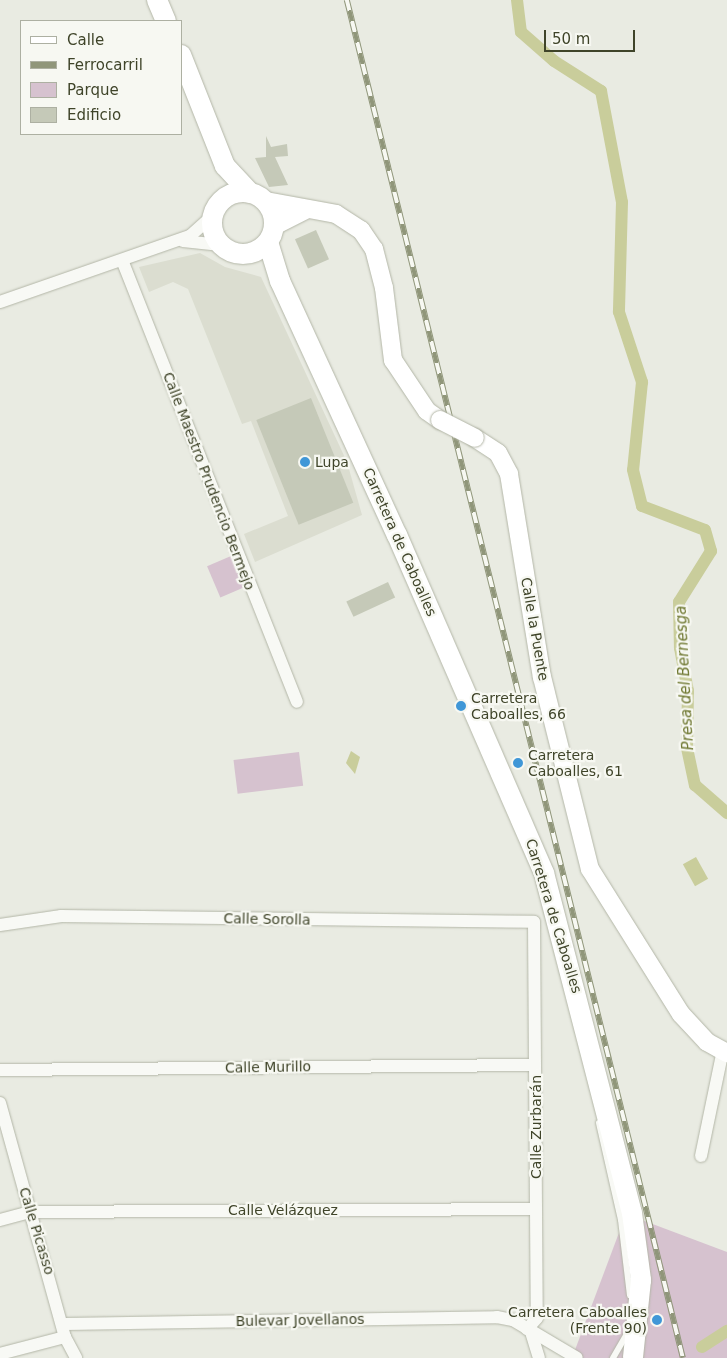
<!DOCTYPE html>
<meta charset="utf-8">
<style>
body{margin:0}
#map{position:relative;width:727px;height:1358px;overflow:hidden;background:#e9ebe2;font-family:"DejaVu Sans",sans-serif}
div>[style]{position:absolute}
.built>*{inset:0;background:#dbddd0}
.green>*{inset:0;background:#d6c2cf;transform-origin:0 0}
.water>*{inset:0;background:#c9cd9b;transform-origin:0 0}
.canal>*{height:12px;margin:-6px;padding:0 6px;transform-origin:6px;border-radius:6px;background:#c9cd9b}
.building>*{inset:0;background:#c5c9b8;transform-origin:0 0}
.roads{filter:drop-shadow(0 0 1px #b3b6a7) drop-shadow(0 0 1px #b3b6a7)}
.lane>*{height:6px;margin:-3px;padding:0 3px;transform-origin:3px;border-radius:3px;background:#f8f9f5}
.street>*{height:12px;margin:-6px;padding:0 6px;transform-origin:6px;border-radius:6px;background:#f8f9f5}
.secondary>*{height:18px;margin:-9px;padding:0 9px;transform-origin:9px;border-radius:9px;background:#fff}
.primary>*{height:20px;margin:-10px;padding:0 10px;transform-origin:10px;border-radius:10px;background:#fff}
.primary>.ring{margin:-10px;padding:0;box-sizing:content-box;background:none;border:20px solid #fff;border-radius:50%}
.rail>*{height:5.5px;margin-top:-2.75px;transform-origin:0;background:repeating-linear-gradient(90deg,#f7f8f2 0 11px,#90967a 0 22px);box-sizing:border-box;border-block:1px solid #90967a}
.bridges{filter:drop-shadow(0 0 1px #b3b6a7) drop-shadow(0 0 1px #b3b6a7)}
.secondary-bridge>*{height:18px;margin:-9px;padding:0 9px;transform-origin:9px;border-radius:9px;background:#fff}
.dots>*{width:14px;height:14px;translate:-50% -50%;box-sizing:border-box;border:2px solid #f7f8f2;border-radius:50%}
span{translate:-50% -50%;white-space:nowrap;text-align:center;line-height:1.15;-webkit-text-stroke:4.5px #f7f8f2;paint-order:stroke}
.poi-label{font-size:14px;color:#3f4429}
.left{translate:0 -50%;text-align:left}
.right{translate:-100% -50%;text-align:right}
.street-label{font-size:14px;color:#3f4429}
.water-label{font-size:15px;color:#6d762e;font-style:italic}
.legend{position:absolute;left:20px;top:20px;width:162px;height:115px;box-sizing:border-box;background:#f7f8f2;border:1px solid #adb0a2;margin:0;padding:6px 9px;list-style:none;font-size:15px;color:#3f4429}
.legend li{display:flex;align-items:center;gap:10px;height:25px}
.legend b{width:25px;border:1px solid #adb0a2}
.scale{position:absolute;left:544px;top:30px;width:91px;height:22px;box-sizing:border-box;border:2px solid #3f4429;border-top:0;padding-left:6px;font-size:15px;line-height:18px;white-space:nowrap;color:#3f4429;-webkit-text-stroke:4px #f7f8f2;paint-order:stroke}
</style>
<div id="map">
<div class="built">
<i style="clip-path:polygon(200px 253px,225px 267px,261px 277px,347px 462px,362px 515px,255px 562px,244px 534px,288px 516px,251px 421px,242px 424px,188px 289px,173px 282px,149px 292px,139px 267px)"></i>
</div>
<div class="green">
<i style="left:231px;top:556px;width:34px;height:26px;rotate:67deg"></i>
<i style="left:299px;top:752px;width:34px;height:66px;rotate:83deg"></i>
<i style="clip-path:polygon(626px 1214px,727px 1252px,727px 1358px,572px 1358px)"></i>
</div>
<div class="water">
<i style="clip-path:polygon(351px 751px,360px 757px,355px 774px,346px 763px)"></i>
<i style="left:696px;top:857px;width:25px;height:15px;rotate:61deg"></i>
</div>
<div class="canal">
<i style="left:517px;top:0;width:32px;rotate:83deg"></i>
<i style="left:521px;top:32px;width:44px;rotate:41.3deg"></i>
<i style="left:554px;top:61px;width:56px;rotate:32.6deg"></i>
<i style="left:601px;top:91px;width:113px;rotate:79.3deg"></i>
<i style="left:622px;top:202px;width:110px;rotate:91.6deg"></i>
<i style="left:619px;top:312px;width:74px;rotate:71.8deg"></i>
<i style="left:642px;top:382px;width:88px;rotate:95.8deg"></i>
<i style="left:633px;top:470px;width:37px;rotate:76deg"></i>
<i style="left:642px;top:506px;width:67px;rotate:20.9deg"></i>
<i style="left:705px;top:530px;width:22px;rotate:74deg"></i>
<i style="left:711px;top:551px;width:60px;rotate:122.1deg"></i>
<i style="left:679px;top:602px;width:46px;rotate:88.8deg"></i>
<i style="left:680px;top:648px;width:44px;rotate:79.5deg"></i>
<i style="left:688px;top:691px;width:57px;rotate:91deg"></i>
<i style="left:687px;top:748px;width:38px;rotate:78deg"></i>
<i style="left:695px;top:785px;width:43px;rotate:41.2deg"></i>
<i style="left:702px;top:1347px;width:30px;rotate:-33deg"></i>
</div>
<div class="building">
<i style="clip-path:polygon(266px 136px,271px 147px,287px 144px,288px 156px,275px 157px,288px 185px,269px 187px,255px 158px,266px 157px)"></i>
<i style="left:316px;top:230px;width:32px;height:23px;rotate:66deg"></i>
<i style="left:311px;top:398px;width:113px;height:59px;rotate:68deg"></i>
<i style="left:388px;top:582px;width:17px;height:46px;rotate:65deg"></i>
</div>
<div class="roads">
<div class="lane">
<i style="left:599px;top:1123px;width:99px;rotate:77.2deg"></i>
<i style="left:621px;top:1220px;width:76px;rotate:83.2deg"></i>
<i style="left:613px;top:1358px;width:28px;rotate:-60deg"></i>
</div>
<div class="street">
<i style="left:183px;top:241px;width:38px;rotate:6deg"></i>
<i style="left:122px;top:260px;width:475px;rotate:68.4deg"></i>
<i style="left:0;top:302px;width:201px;rotate:-19.2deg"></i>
<i style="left:190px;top:236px;width:30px;rotate:-42deg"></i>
<i style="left:0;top:925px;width:62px;rotate:-8.4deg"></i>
<i style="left:61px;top:916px;width:473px;rotate:0.7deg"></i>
<i style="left:534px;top:922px;width:396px;rotate:89.6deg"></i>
<i style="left:537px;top:1318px;width:15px;rotate:132deg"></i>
<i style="left:0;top:1070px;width:535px;rotate:-0.54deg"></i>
<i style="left:0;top:1103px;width:243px;rotate:74.5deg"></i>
<i style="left:65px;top:1337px;width:24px;rotate:62deg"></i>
<i style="left:701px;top:1156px;width:108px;rotate:-78.3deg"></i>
<i style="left:0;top:1220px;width:31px;rotate:-15deg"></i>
<i style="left:30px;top:1212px;width:506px;rotate:-0.34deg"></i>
<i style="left:65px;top:1324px;width:432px;rotate:-0.9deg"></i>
<i style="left:497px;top:1317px;width:16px;rotate:11deg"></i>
<i style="left:513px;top:1320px;width:74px;rotate:30.7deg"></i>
<i style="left:531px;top:1332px;width:27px;rotate:73deg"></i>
<i style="left:0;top:1354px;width:67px;rotate:-14.7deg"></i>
</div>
<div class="secondary">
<i style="left:266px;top:201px;width:71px;rotate:10.5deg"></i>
<i style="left:336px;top:214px;width:30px;rotate:33deg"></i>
<i style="left:361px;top:230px;width:23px;rotate:56deg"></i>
<i style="left:374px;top:249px;width:40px;rotate:75.6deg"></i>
<i style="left:384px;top:288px;width:73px;rotate:82.9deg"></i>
<i style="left:393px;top:360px;width:61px;rotate:56.3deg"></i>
<i style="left:427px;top:411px;width:16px;rotate:35deg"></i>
<i style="left:274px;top:226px;width:36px;rotate:-27deg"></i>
<i style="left:475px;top:438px;width:27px;rotate:33deg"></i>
<i style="left:498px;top:453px;width:24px;rotate:62deg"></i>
<i style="left:509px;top:474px;width:206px;rotate:80.8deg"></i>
<i style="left:542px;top:677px;width:198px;rotate:76deg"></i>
<i style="left:590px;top:869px;width:171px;rotate:57.9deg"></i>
<i style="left:681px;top:1014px;width:38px;rotate:47deg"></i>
<i style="left:707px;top:1042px;width:23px;rotate:29deg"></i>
</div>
<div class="primary">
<i style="left:157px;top:0;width:23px;rotate:67deg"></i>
<i style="left:181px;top:55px;width:119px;rotate:68.4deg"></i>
<i style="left:225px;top:166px;width:37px;rotate:47deg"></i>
<i class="ring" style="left:212px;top:192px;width:42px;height:42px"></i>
<i style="left:268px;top:242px;width:41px;rotate:72.9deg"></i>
<i style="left:280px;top:281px;width:280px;rotate:65.3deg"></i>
<i style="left:397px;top:535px;width:369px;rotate:66.5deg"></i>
<i style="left:544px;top:873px;width:351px;rotate:75.5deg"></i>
<i style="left:632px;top:1213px;width:68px;rotate:82.3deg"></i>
<i style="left:641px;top:1280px;width:78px;rotate:95.9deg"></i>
</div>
</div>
<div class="rail">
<i style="left:347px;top:0;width:1399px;rotate:76.1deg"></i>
</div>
<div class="bridges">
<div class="secondary-bridge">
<i style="left:440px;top:420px;width:39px;rotate:27deg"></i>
</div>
</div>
<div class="dots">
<i style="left:305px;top:462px;background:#4097d7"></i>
<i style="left:461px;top:706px;background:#4097d7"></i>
<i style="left:518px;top:763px;background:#4097d7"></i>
<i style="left:657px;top:1320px;background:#4097d7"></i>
</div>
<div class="poi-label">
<span class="left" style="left:315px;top:462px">Lupa</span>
<span class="left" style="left:471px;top:706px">Carretera<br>Caboalles, 66</span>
<span class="left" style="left:528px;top:763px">Carretera<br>Caboalles, 61</span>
<span class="right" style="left:647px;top:1320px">Carretera Caboalles<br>(Frente 90)</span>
</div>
<div class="street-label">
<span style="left:209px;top:481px;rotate:69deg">Calle Maestro Prudencio Bermejo</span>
<span style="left:400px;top:542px;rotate:66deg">Carretera de Caboalles</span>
<span style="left:535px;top:629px;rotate:80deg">Calle la Puente</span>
<span style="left:554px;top:916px;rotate:73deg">Carretera de Caboalles</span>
<span style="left:267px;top:919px;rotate:1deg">Calle Sorolla</span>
<span style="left:268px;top:1067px;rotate:-1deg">Calle Murillo</span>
<span style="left:536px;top:1127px;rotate:-90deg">Calle Zurbarán</span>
<span style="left:283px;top:1210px">Calle Velázquez</span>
<span style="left:37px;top:1231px;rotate:73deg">Calle Picasso</span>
<span style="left:300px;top:1320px;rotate:-1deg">Bulevar Jovellanos</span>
</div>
<div class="water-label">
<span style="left:685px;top:678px;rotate:-93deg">Presa del Bernesga</span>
</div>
<ul class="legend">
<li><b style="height:6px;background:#fff"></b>Calle</li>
<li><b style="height:6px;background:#90967a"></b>Ferrocarril</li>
<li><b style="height:14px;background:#d6c2cf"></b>Parque</li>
<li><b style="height:14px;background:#c5c9b8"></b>Edificio</li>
</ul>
<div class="scale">50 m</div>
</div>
